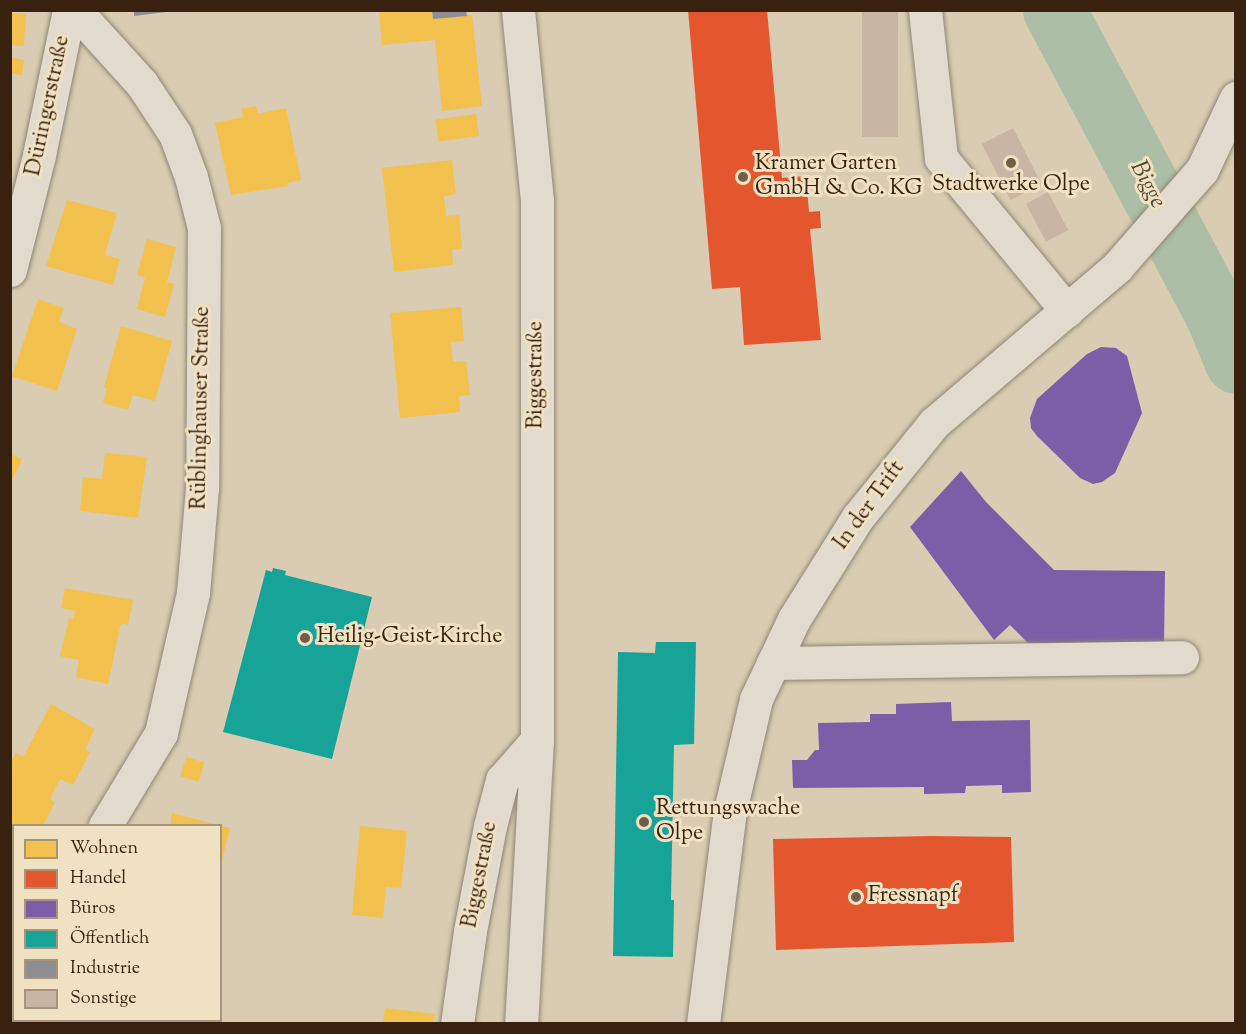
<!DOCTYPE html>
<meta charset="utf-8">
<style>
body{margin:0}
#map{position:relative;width:1246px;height:1034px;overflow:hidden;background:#d9ccb2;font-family:"Sorts Mill Goudy",serif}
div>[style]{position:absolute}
.homes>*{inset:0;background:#f2c14e;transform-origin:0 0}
.shops>*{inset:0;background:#e4572e}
.offices>*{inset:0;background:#7b5ea7}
.public>*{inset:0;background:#17a398}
.industry>*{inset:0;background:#8d8d92}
.river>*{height:63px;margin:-31.5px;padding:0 31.5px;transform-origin:31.5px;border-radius:31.5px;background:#acbea5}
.building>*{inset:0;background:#c8b5a3;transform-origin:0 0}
.roads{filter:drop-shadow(0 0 2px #908676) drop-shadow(0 0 2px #908676)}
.minor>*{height:33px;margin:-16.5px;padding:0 16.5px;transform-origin:16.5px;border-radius:16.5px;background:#e1dacd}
.dots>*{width:16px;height:16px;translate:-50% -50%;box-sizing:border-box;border:3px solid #f1e1c3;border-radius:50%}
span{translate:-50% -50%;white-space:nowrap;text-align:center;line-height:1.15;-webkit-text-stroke:6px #f1e1c3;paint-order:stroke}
.street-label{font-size:22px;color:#38220f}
.poi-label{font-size:22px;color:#38220f}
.left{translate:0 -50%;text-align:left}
.water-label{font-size:24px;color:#504833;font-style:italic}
.frame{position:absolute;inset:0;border:12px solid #38220f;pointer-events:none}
.legend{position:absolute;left:12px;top:824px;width:210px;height:198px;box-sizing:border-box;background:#f1e1c3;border:2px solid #a7957b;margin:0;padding:8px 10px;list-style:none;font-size:18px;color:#38220f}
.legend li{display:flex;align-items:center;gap:12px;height:30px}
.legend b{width:30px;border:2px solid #a7957b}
</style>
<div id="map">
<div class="homes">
<i style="clip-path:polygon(386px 10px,432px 10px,433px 19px,472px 15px,482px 106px,442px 111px,435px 40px,382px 45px,379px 11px)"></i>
<i style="left:10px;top:13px;width:16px;height:32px;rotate:4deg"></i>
<i style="clip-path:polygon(10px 57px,24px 60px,22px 75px,10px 73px)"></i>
<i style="clip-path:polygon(256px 106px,258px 114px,286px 108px,301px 180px,287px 183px,288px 186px,231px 195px,215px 123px,243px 117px,241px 109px)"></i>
<i style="left:476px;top:114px;width:22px;height:41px;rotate:82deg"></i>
<i style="clip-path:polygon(452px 160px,456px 194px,444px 196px,446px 216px,459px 215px,462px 249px,452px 250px,453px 265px,394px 272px,382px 168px)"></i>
<i style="clip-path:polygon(67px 200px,117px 213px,105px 255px,120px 259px,113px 285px,46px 266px)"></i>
<i style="clip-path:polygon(147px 239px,176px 247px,167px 282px,174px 284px,165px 317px,137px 309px,145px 277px,137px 275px)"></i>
<i style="clip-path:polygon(38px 299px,64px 308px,59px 322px,77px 329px,57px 391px,12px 376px)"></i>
<i style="clip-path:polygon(461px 307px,464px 341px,451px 342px,453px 362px,466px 361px,470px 395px,459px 396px,460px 412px,400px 418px,390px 313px)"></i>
<i style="clip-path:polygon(121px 326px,172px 341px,155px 401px,133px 395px,128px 410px,103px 403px,107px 388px,104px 387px)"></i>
<i style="clip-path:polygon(105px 453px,147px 457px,138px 518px,80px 511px,83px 477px,102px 479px)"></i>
<i style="clip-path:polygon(10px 454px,22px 459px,10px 485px)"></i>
<i style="clip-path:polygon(65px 588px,133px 600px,128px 625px,121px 623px,108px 684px,76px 677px,79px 660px,60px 656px,69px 618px,73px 619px,75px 611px,61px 608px)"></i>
<i style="clip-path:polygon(51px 704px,95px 729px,85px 749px,90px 752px,73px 785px,60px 779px,50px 799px,55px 802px,43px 826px,14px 826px,14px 863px,10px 869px,10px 763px,16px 753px,23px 757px)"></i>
<i style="left:186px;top:757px;width:19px;height:20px;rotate:16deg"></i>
<i style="clip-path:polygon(172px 813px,218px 825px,218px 826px,170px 826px)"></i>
<i style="clip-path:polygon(220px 826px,230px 828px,221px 864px,220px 864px)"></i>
<i style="clip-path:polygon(360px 826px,407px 831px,401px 888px,386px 887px,383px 918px,352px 915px)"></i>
<i style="clip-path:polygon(385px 1008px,435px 1014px,433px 1024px,383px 1024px)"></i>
</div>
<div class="shops">
<i style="clip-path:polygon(688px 10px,767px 10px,782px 178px,806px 176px,809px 212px,820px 211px,821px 228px,810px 229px,821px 340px,744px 345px,740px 287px,712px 289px)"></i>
<i style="clip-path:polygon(932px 836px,1011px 837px,1014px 942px,776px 950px,773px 839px)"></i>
</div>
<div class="offices">
<i style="clip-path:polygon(1101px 347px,1116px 348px,1127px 356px,1142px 413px,1115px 473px,1102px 482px,1093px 484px,1080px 478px,1037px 436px,1031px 428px,1030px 418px,1037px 399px,1087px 354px)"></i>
<i style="clip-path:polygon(961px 471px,986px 502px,1054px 570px,1165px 571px,1164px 643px,1028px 643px,1010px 625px,994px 640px,910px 527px)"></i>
<i style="clip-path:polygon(951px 702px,952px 721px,1030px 720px,1031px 792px,1002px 793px,1002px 785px,966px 786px,965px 793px,924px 794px,924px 787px,793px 788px,792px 760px,807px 760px,815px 750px,819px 750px,818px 723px,870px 722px,870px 714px,896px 714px,896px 704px)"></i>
</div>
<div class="public">
<i style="clip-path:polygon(273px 568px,286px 571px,285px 575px,372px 597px,332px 759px,223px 732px,266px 570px,272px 572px)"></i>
<i style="clip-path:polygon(656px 642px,696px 642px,694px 744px,674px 745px,671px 900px,674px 900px,673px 957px,613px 956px,618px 652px,655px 653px)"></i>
</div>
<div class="industry">
<i style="clip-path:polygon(134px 10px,166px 10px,166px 12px,134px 16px)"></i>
<i style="clip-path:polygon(432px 10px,466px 10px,467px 16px,433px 19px)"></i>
</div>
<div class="river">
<i style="left:1054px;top:10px;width:341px;rotate:61.9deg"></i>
<i style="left:1215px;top:311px;width:55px;rotate:67.6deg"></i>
</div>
<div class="building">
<i style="left:862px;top:10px;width:36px;height:127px"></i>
<i style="left:1013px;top:128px;width:63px;height:35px;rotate:63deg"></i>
<i style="left:1048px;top:192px;width:43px;height:25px;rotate:62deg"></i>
</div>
<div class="roads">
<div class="minor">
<i style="left:75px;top:10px;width:100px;rotate:47.8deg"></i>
<i style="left:142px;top:84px;width:60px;rotate:56.6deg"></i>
<i style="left:175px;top:134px;width:46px;rotate:69.6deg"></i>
<i style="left:191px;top:177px;width:53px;rotate:75.7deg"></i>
<i style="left:204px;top:228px;width:260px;rotate:90.4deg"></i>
<i style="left:202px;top:488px;width:105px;rotate:94.9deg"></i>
<i style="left:193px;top:593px;width:144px;rotate:102.9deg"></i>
<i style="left:161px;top:733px;width:109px;rotate:121.1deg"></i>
<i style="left:518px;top:10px;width:191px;rotate:84.3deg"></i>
<i style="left:537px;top:200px;width:540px;rotate:90deg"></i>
<i style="left:537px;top:740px;width:284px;rotate:93.2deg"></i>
<i style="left:925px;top:10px;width:149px;rotate:83.8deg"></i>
<i style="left:941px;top:158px;width:198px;rotate:50.5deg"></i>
<i style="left:10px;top:270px;width:119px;rotate:-75.8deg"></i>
<i style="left:39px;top:155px;width:148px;rotate:-78.3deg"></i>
<i style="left:773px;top:663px;width:409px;rotate:-0.8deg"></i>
<i style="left:10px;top:964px;width:5px;rotate:-37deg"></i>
<i style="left:457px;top:1024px;width:94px;rotate:-82deg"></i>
<i style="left:470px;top:931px;width:107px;rotate:-79.2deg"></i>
<i style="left:490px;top:826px;width:48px;rotate:-75.4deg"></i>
<i style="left:502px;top:780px;width:53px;rotate:-48.8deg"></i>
<i style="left:703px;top:1024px;width:215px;rotate:-82.8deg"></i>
<i style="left:730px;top:811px;width:115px;rotate:-76.9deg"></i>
<i style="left:756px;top:699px;width:89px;rotate:-64.6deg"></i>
<i style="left:794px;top:619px;width:120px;rotate:-57.9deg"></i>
<i style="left:858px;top:517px;width:121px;rotate:-51deg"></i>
<i style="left:934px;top:423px;width:240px;rotate:-40.4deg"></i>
<i style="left:1117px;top:267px;width:129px;rotate:-48.8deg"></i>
<i style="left:1202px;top:170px;width:80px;rotate:-64.7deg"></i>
</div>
</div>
<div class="dots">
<i style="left:1011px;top:163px;background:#705e48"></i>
<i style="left:743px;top:177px;background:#705e48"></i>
<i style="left:305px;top:638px;background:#705e48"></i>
<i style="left:644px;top:822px;background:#705e48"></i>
<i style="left:856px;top:897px;background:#705e48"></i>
</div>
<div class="street-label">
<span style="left:49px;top:106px;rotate:-78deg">Düringerstraße</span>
<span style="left:537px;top:375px;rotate:-90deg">Biggestraße</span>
<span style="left:202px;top:408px;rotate:-89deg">Rüblinghauser Straße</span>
<span style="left:870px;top:506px;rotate:-54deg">In der Trift</span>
<span style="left:481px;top:875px;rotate:-79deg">Biggestraße</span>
</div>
<div class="poi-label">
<span class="left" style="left:755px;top:177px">Kramer Garten<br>GmbH &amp; Co. KG</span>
<span style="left:1011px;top:186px">Stadtwerke Olpe</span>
<span class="left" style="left:317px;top:638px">Heilig-Geist-Kirche</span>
<span class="left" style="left:656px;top:822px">Rettungswache<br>Olpe</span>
<span class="left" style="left:868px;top:897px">Fressnapf</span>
</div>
<div class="water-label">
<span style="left:1147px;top:185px;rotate:62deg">Bigge</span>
</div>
<div class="frame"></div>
<ul class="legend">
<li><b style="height:16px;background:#f2c14e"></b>Wohnen</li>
<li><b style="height:16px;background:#e4572e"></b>Handel</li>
<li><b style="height:16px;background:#7b5ea7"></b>Büros</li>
<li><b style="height:16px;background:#17a398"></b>Öffentlich</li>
<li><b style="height:16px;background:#8d8d92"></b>Industrie</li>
<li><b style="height:16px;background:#c8b5a3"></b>Sonstige</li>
</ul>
</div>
